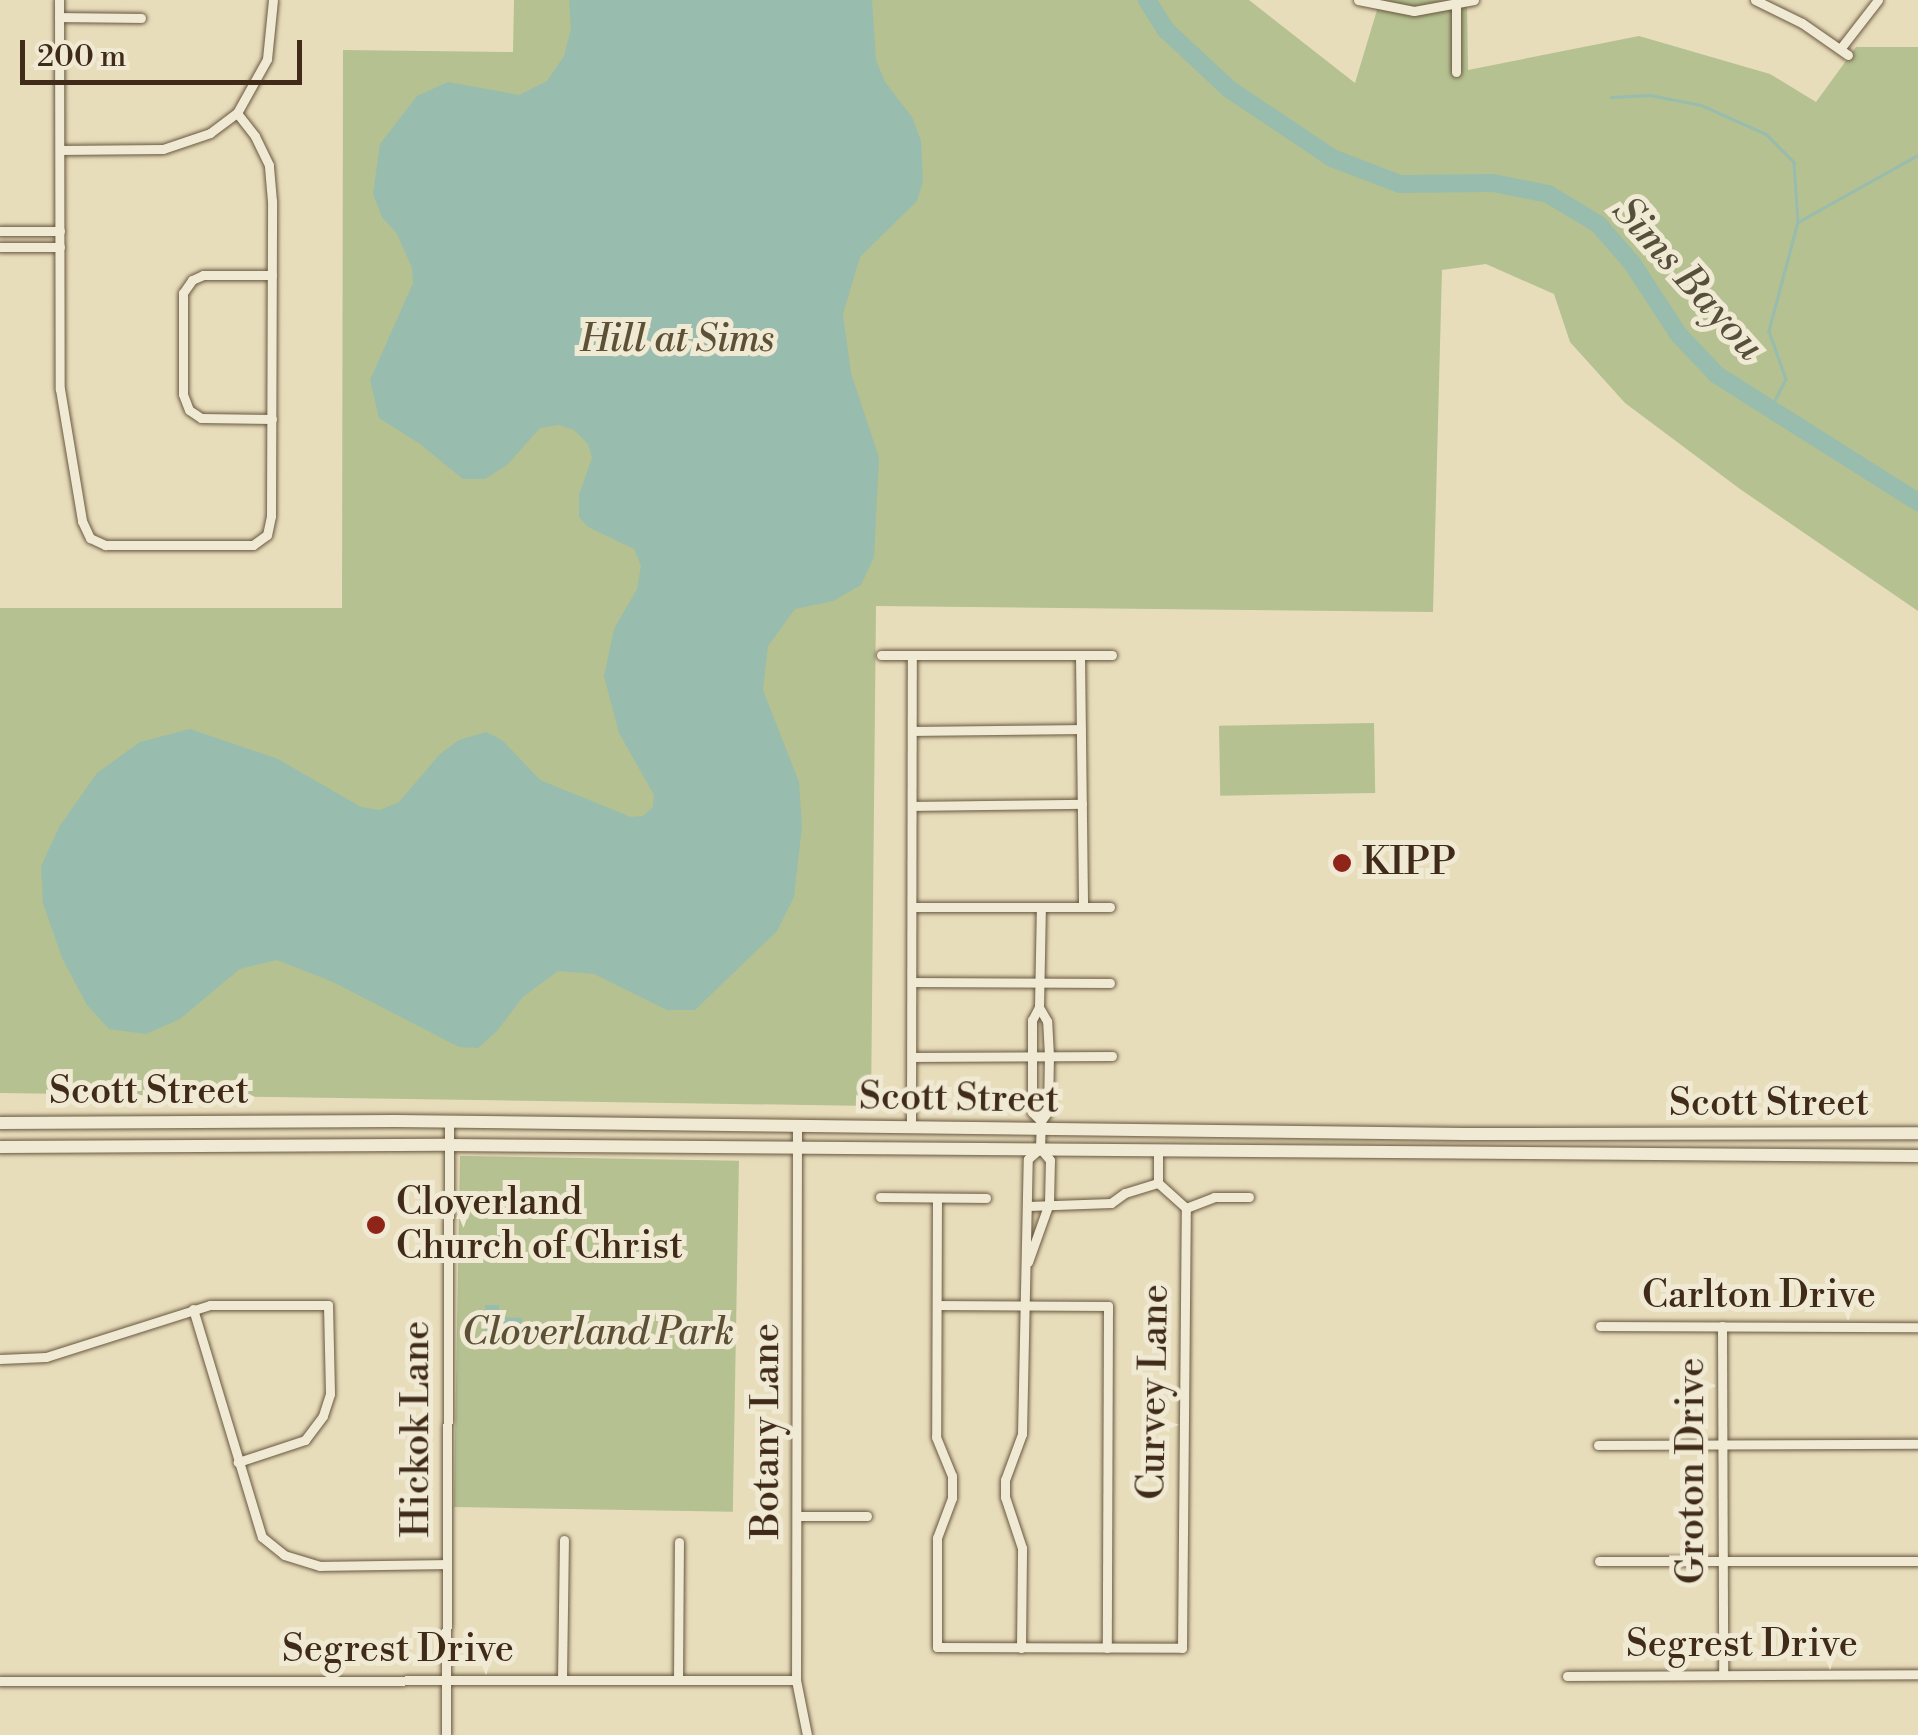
<!DOCTYPE html>
<style>
body{margin:0}
#map{position:relative;width:1918px;height:1735px;overflow:hidden;background:#e8ddbb;font-family:"Libre Bodoni",serif}
div>[style]{position:absolute}
.green>*{inset:0;background:#b5c191;transform-origin:0 0}
.water>*{inset:0;background:#98bcad}
.stream>*{height:2.5px;margin:-1.25px;padding:0 1.25px;transform-origin:1.25px;border-radius:1.25px;background:#98bcad}
.river>*{height:18px;margin:-9px;padding:0 9px;transform-origin:9px;border-radius:9px;background:#98bcad}
.roads{filter:drop-shadow(0 0 2px #695840) drop-shadow(0 0 2px #695840)}
.minor>*{height:9px;margin:-4.5px;padding:0 4.5px;transform-origin:4.5px;border-radius:4.5px;background:#f0e9d3}
.secondary>*{height:12px;margin:-6px;padding:0 6px;transform-origin:6px;border-radius:6px;background:#f0e9d3}
.dots>*{width:28px;height:28px;translate:-50% -50%;box-sizing:border-box;border:5px solid #f0e9d3;border-radius:50%}
span{translate:-50% -50%;white-space:nowrap;text-align:center;line-height:1.15;-webkit-text-stroke:10px #f0e9d3;paint-order:stroke}
.park-label{font-size:38px;color:#5c5036;font-style:italic}
.poi-label{font-size:38px;color:#3f2b17}
.left{translate:0 -50%;text-align:left}
.street-label{font-size:38px;color:#3f2b17}
.water-label{font-size:40px;color:#554f3c;font-style:italic}
.scale{position:absolute;left:20px;top:40px;width:282px;height:45px;box-sizing:border-box;border:5px solid #3f2b17;border-top:0;padding-left:12px;font-size:30px;line-height:35px;white-space:nowrap;color:#3f2b17;-webkit-text-stroke:8px #f0e9d3;paint-order:stroke}
</style>
<div id="map">
<div class="green">
<i style="clip-path:polygon(514px 0,1249px 0,1355px 83px,1380px 0,1467px 0,1468px 70px,1639px 36px,1770px 74px,1816px 102px,1856px 47px,1918px 47px,1918px 611px,1740px 489px,1625px 403px,1570px 342px,1554px 294px,1486px 264px,1442px 270px,1433px 612px,876px 606px,871px 1106px,0 1093px,0 608px,342px 608px,343px 50px,513px 52px)"></i>
<i style="left:1374px;top:723px;width:70px;height:155px;rotate:89deg"></i>
<i style="left:460px;top:1156px;width:279px;height:351px;rotate:1deg"></i>
</div>
<div class="water">
<i style="clip-path:polygon(569px 0,872px 0,876px 60px,885px 82px,912px 117px,921px 141px,923px 181px,917px 201px,860px 257px,843px 314px,851px 373px,879px 458px,874px 557px,861px 585px,833px 601px,795px 609px,768px 646px,763px 690px,799px 782px,802px 826px,794px 897px,777px 931px,695px 1010px,667px 1010px,594px 974px,558px 971px,523px 997px,497px 1031px,478px 1048px,459px 1047px,333px 982px,277px 960px,240px 969px,180px 1019px,146px 1034px,109px 1029px,87px 1005px,62px 958px,43px 903px,41px 866px,59px 827px,97px 773px,140px 742px,190px 729px,278px 759px,361px 807px,380px 810px,399px 802px,440px 754px,459px 740px,486px 732px,502px 740px,540px 780px,631px 817px,643px 816px,653px 807px,654px 795px,619px 733px,604px 676px,614px 629px,637px 589px,641px 566px,634px 549px,588px 527px,579px 517px,579px 495px,592px 458px,588px 444px,574px 430px,559px 425px,540px 428px,507px 465px,485px 479px,463px 479px,420px 444px,379px 418px,370px 380px,413px 283px,412px 268px,397px 234px,382px 217px,373px 194px,380px 144px,417px 96px,448px 82px,519px 95px,547px 81px,564px 56px,571px 29px)"></i>
<i style="clip-path:polygon(485px 1305px,499px 1305px,499px 1317px,522px 1318px,521px 1338px,485px 1338px)"></i>
</div>
<div class="stream">
<i style="left:1611px;top:97px;width:39px;rotate:-3deg"></i>
<i style="left:1650px;top:95px;width:52px;rotate:11.1deg"></i>
<i style="left:1701px;top:105px;width:71px;rotate:24deg"></i>
<i style="left:1766px;top:134px;width:40px;rotate:45deg"></i>
<i style="left:1794px;top:162px;width:60px;rotate:86.2deg"></i>
<i style="left:1798px;top:222px;width:113px;rotate:104.9deg"></i>
<i style="left:1769px;top:331px;width:51px;rotate:70.5deg"></i>
<i style="left:1786px;top:379px;width:31px;rotate:117deg"></i>
<i style="left:1798px;top:222px;width:137px;rotate:-29.2deg"></i>
</div>
<div class="river">
<i style="left:1147px;top:0;width:36px;rotate:58deg"></i>
<i style="left:1166px;top:30px;width:86px;rotate:43.1deg"></i>
<i style="left:1229px;top:89px;width:124px;rotate:33.8deg"></i>
<i style="left:1332px;top:158px;width:73px;rotate:20.9deg"></i>
<i style="left:1400px;top:184px;width:93px;rotate:-0.6deg"></i>
<i style="left:1493px;top:183px;width:56px;rotate:11.3deg"></i>
<i style="left:1548px;top:194px;width:58px;rotate:31deg"></i>
<i style="left:1598px;top:224px;width:52px;rotate:48.9deg"></i>
<i style="left:1632px;top:263px;width:86px;rotate:56.9deg"></i>
<i style="left:1679px;top:335px;width:55px;rotate:46.5deg"></i>
<i style="left:1717px;top:375px;width:238px;rotate:32.3deg"></i>
</div>
<div class="roads">
<div class="minor">
<i style="left:59px;top:0;width:389px;rotate:89.9deg"></i>
<i style="left:60px;top:389px;width:134px;rotate:80.5deg"></i>
<i style="left:82px;top:521px;width:19px;rotate:65deg"></i>
<i style="left:90px;top:538px;width:17px;rotate:25deg"></i>
<i style="left:105px;top:545px;width:148px"></i>
<i style="left:253px;top:545px;width:17px;rotate:-36deg"></i>
<i style="left:267px;top:535px;width:19px;rotate:-78deg"></i>
<i style="left:271px;top:516px;width:315px;rotate:-89.8deg"></i>
<i style="left:272px;top:201px;width:36px;rotate:-95deg"></i>
<i style="left:269px;top:165px;width:32px;rotate:-116deg"></i>
<i style="left:255px;top:136px;width:29px;rotate:-128deg"></i>
<i style="left:237px;top:113px;width:62px;rotate:-60.9deg"></i>
<i style="left:267px;top:59px;width:59px;rotate:-84.2deg"></i>
<i style="left:1358px;top:0;width:57px;rotate:11.1deg"></i>
<i style="left:1414px;top:11px;width:61px;rotate:-10.4deg"></i>
<i style="left:1755px;top:0;width:52px;rotate:26.1deg"></i>
<i style="left:1802px;top:23px;width:56px;rotate:34.8deg"></i>
<i style="left:1456px;top:3px;width:69px;rotate:90deg"></i>
<i style="left:59px;top:17px;width:82px;rotate:0.7deg"></i>
<i style="left:1840px;top:49px;width:62px;rotate:-52.2deg"></i>
<i style="left:60px;top:150px;width:103px;rotate:-0.6deg"></i>
<i style="left:163px;top:149px;width:50px;rotate:-18.8deg"></i>
<i style="left:210px;top:133px;width:34px;rotate:-37deg"></i>
<i style="left:0;top:231px;width:60px"></i>
<i style="left:0;top:247px;width:60px"></i>
<i style="left:272px;top:419px;width:71px;rotate:-179.2deg"></i>
<i style="left:201px;top:418px;width:14px;rotate:-146deg"></i>
<i style="left:189px;top:410px;width:17px;rotate:-111deg"></i>
<i style="left:183px;top:394px;width:101px;rotate:-90deg"></i>
<i style="left:183px;top:293px;width:16px;rotate:-55deg"></i>
<i style="left:192px;top:280px;width:12px;rotate:-24deg"></i>
<i style="left:203px;top:275px;width:69px"></i>
<i style="left:881px;top:655px;width:31px"></i>
<i style="left:1080px;top:655px;width:32px"></i>
<i style="left:913px;top:731px;width:168px;rotate:-0.7deg"></i>
<i style="left:912px;top:806px;width:170px;rotate:-0.7deg"></i>
<i style="left:1083px;top:907px;width:27px"></i>
<i style="left:913px;top:982px;width:197px;rotate:0.3deg"></i>
<i style="left:1039px;top:1007px;width:100px;rotate:-88.9deg"></i>
<i style="left:912px;top:1057px;width:200px;rotate:-0.3deg"></i>
<i style="left:797px;top:1127px;width:553px;rotate:90.1deg"></i>
<i style="left:796px;top:1680px;width:56px;rotate:78.7deg"></i>
<i style="left:911px;top:1128px;width:473px;rotate:-89.9deg"></i>
<i style="left:912px;top:655px;width:168px"></i>
<i style="left:1080px;top:655px;width:252px;rotate:89.3deg"></i>
<i style="left:1083px;top:907px;width:170px;rotate:180deg"></i>
<i style="left:880px;top:1197px;width:106px;rotate:0.5deg"></i>
<i style="left:937px;top:1198px;width:239px;rotate:90.2deg"></i>
<i style="left:936px;top:1437px;width:42px;rotate:67.7deg"></i>
<i style="left:952px;top:1476px;width:22px;rotate:90deg"></i>
<i style="left:952px;top:1498px;width:43px;rotate:110.6deg"></i>
<i style="left:937px;top:1538px;width:109px;rotate:90deg"></i>
<i style="left:937px;top:1647px;width:245px;rotate:0.2deg"></i>
<i style="left:1182px;top:1648px;width:440px;rotate:-89.5deg"></i>
<i style="left:1186px;top:1208px;width:38px;rotate:-138deg"></i>
<i style="left:1158px;top:1183px;width:33px;rotate:-90deg"></i>
<i style="left:1028px;top:1206px;width:83px;rotate:-2.1deg"></i>
<i style="left:1111px;top:1203px;width:17px;rotate:-36deg"></i>
<i style="left:1125px;top:1193px;width:34px;rotate:-17deg"></i>
<i style="left:1186px;top:1208px;width:30px;rotate:-21deg"></i>
<i style="left:1214px;top:1197px;width:35px"></i>
<i style="left:1028px;top:1262px;width:63px;rotate:-70.4deg"></i>
<i style="left:1049px;top:1203px;width:43px;rotate:-88.7deg"></i>
<i style="left:1050px;top:1160px;width:16px;rotate:-130deg"></i>
<i style="left:1040px;top:1148px;width:27px;rotate:-88deg"></i>
<i style="left:1041px;top:1121px;width:12px;rotate:-55deg"></i>
<i style="left:1048px;top:1111px;width:55px;rotate:-89deg"></i>
<i style="left:1049px;top:1056px;width:35px;rotate:-93deg"></i>
<i style="left:1047px;top:1021px;width:16px;rotate:-120deg"></i>
<i style="left:1039px;top:1007px;width:15px;rotate:118deg"></i>
<i style="left:1032px;top:1020px;width:92px;rotate:90deg"></i>
<i style="left:1032px;top:1112px;width:13px;rotate:45deg"></i>
<i style="left:937px;top:1305px;width:171px;rotate:0.3deg"></i>
<i style="left:1108px;top:1306px;width:342px;rotate:90.2deg"></i>
<i style="left:193px;top:1309px;width:238px;rotate:73.2deg"></i>
<i style="left:262px;top:1537px;width:28px;rotate:39deg"></i>
<i style="left:284px;top:1555px;width:38px;rotate:17deg"></i>
<i style="left:320px;top:1566px;width:126px;rotate:-0.9deg"></i>
<i style="left:1600px;top:1326px;width:318px;rotate:0.2deg"></i>
<i style="left:1722px;top:1326px;width:349px;rotate:89.8deg"></i>
<i style="left:0;top:1359px;width:46px;rotate:-2.5deg"></i>
<i style="left:46px;top:1357px;width:172px;rotate:-17.6deg"></i>
<i style="left:210px;top:1305px;width:118px"></i>
<i style="left:328px;top:1305px;width:89px;rotate:88.7deg"></i>
<i style="left:330px;top:1394px;width:23px;rotate:108deg"></i>
<i style="left:323px;top:1416px;width:30px;rotate:127deg"></i>
<i style="left:305px;top:1440px;width:71px;rotate:161.8deg"></i>
<i style="left:1598px;top:1445px;width:320px;rotate:-0.2deg"></i>
<i style="left:797px;top:1516px;width:70px"></i>
<i style="left:1599px;top:1561px;width:319px"></i>
<i style="left:1021px;top:1648px;width:100px;rotate:-89.4deg"></i>
<i style="left:1022px;top:1548px;width:54px;rotate:-108.4deg"></i>
<i style="left:1005px;top:1497px;width:17px;rotate:-90deg"></i>
<i style="left:1005px;top:1480px;width:49px;rotate:-69.7deg"></i>
<i style="left:1022px;top:1434px;width:275px;rotate:-88.8deg"></i>
<i style="left:1028px;top:1159px;width:13px;rotate:-42deg"></i>
<i style="left:1567px;top:1676px;width:351px;rotate:-0.3deg"></i>
<i style="left:562px;top:1680px;width:140px;rotate:-89.2deg"></i>
<i style="left:678px;top:1680px;width:138px;rotate:-89.6deg"></i>
<i style="left:0;top:1681px;width:796px;rotate:-0.07deg"></i>
<i style="left:446px;top:1734px;width:609px;rotate:-89.72deg"></i>
</div>
<div class="secondary">
<i style="left:0;top:1123px;width:395px;rotate:-0.3deg"></i>
<i style="left:395px;top:1121px;width:1069px;rotate:0.7deg"></i>
<i style="left:1464px;top:1134px;width:454px;rotate:-0.1deg"></i>
<i style="left:0;top:1147px;width:448px;rotate:-0.3deg"></i>
<i style="left:448px;top:1145px;width:1470px;rotate:0.43deg"></i>
</div>
</div>
<div class="dots">
<i style="left:1342px;top:863px;background:#8f2418"></i>
<i style="left:376px;top:1225px;background:#8f2418"></i>
</div>
<div class="park-label">
<span style="left:677px;top:340px">Hill at Sims</span>
<span style="left:598px;top:1333px">Cloverland Park</span>
</div>
<div class="poi-label">
<span class="left" style="left:1362px;top:863px">KIPP</span>
<span class="left" style="left:396px;top:1225px">Cloverland<br>Church of Christ</span>
</div>
<div class="street-label">
<span style="left:149px;top:1092px">Scott Street</span>
<span style="left:959px;top:1099px;rotate:1deg">Scott Street</span>
<span style="left:1769px;top:1104px">Scott Street</span>
<span style="left:1759px;top:1296px">Carlton Drive</span>
<span style="left:1154px;top:1392px;rotate:-89deg">Curvey Lane</span>
<span style="left:417px;top:1429px;rotate:-90deg">Hickok Lane</span>
<span style="left:767px;top:1431px;rotate:-90deg">Botany Lane</span>
<span style="left:1692px;top:1471px;rotate:-90deg">Groton Drive</span>
<span style="left:1742px;top:1645px">Segrest Drive</span>
<span style="left:398px;top:1650px">Segrest Drive</span>
</div>
<div class="water-label">
<span style="left:1688px;top:279px;rotate:48deg">Sims Bayou</span>
</div>
<div class="scale">200 m</div>
</div>
